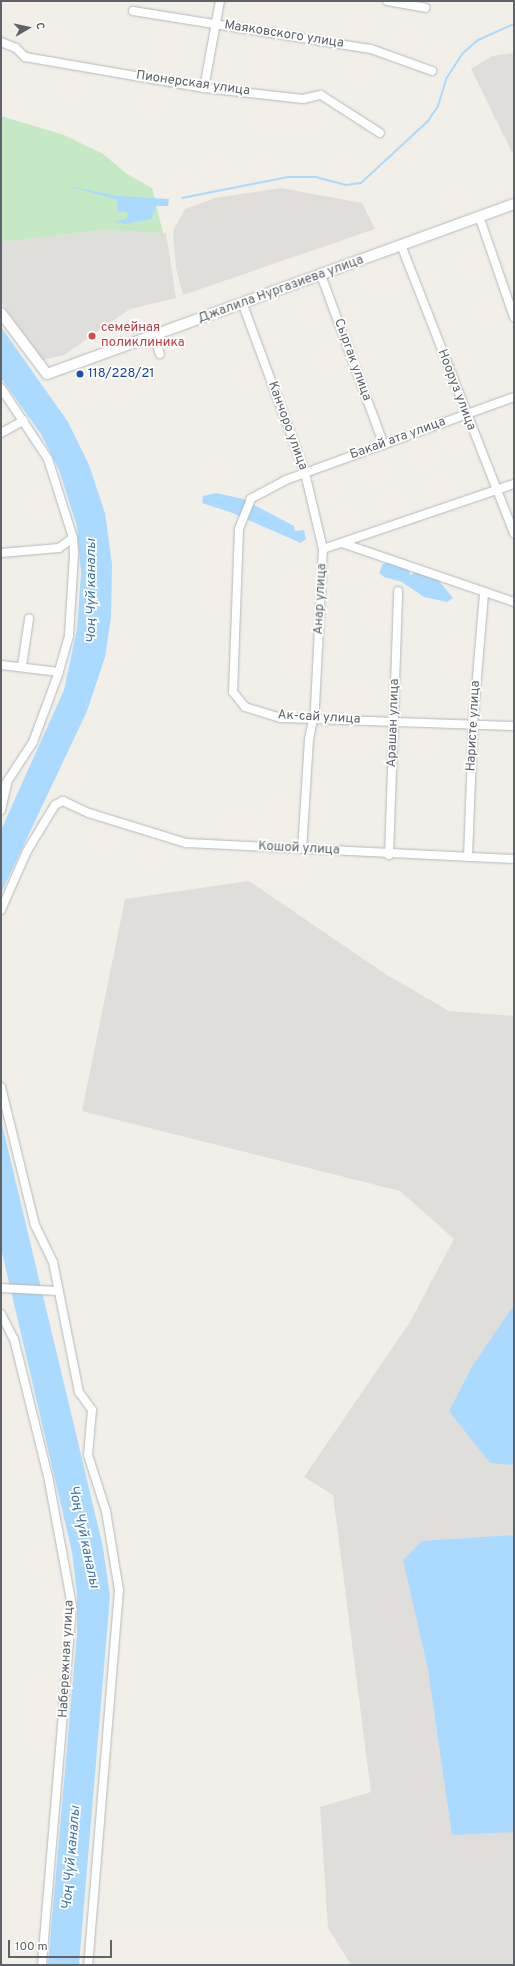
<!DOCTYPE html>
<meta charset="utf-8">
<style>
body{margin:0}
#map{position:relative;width:515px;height:1966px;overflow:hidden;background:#f1efe8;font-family:Overpass,sans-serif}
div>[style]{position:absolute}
.industrial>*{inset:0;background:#e0deda}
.green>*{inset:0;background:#c5e8c5}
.water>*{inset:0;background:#aadaff}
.stream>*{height:2px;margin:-1px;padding:0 1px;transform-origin:1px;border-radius:1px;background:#aadaff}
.roads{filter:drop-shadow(0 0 1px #b5b8bc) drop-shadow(0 0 1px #b5b8bc)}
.minor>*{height:8px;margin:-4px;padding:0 4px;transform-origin:4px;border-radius:4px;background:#fff}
.tertiary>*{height:10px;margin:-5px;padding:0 5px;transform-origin:5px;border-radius:5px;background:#fff}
.dots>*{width:11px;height:11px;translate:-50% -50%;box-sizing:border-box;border:2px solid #fff;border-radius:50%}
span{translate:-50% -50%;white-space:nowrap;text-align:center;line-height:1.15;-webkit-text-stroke:3.5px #fff;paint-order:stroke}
.street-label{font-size:13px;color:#5f6368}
.health-label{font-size:13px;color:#be3a42}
.left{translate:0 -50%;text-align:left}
.transit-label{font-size:13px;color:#164399}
.water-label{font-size:14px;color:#4174aa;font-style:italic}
.frame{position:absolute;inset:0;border:2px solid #5f6368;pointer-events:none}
.north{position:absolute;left:8px;top:8px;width:40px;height:40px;-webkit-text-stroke:3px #fff;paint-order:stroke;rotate:81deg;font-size:11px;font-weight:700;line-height:16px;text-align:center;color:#5f6368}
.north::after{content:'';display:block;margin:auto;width:14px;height:18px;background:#5f6368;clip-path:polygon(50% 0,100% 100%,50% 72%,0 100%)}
.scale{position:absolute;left:8px;top:1940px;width:104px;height:18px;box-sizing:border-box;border:2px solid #5f6368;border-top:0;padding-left:5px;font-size:12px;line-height:14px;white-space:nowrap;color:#5f6368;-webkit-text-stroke:3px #fff;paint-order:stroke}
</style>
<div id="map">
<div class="industrial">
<i style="clip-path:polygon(514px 53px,514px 156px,471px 69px,492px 56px)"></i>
<i style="clip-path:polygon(281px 188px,362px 203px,375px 229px,183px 295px,176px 268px,173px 231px,185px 209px,215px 198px)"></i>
<i style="clip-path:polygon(104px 230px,166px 233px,176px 298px,130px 309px,64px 355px,43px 360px,1px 302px,1px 242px)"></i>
<i style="clip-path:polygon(249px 881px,387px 975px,449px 1011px,514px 1016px,514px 1965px,351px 1965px,328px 1928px,320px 1807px,371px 1792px,333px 1495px,304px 1477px,410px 1322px,454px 1239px,400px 1191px,82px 1111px,125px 899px)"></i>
</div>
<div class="green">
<i style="clip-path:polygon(1px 116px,64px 135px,103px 154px,127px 174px,152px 188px,163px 233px,104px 230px,1px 242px)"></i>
</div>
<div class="water">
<i style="clip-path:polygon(65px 185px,117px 196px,169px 199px,168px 206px,156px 206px,151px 219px,125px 224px,116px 222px,128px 218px,127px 212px,117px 211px,118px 200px)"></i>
<i style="clip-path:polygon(1px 327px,68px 422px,89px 465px,105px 513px,112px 564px,111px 617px,105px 657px,87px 711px,1px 893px,1px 830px,64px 690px,77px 629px,81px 574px,77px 526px,59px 470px,41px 434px,1px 378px)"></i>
<i style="clip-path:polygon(216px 493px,243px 499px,294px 526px,295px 531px,304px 530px,306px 539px,301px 543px,230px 512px,202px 503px,203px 496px)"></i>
<i style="clip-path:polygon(392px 562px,409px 569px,410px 575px,416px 572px,438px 580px,453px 598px,447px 602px,424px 597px,402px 582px,384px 577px,379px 573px,383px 564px)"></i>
<i style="clip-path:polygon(1px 1120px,103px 1547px,110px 1596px,79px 1965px,48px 1965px,77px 1634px,77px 1593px,72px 1552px,1px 1248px)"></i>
<i style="clip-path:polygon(514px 1305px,514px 1465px,490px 1463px,449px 1411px,473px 1365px)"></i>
<i style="clip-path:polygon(514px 1535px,514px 1832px,452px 1835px,428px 1669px,403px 1560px,422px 1541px)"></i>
</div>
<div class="stream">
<i style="left:182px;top:198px;width:108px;rotate:-11.2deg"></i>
<i style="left:288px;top:177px;width:28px"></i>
<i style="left:316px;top:177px;width:31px;rotate:15deg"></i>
<i style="left:346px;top:185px;width:15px;rotate:-8deg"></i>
<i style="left:361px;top:183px;width:91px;rotate:-42.8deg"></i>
<i style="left:428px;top:121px;width:18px;rotate:-56deg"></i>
<i style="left:438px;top:106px;width:28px;rotate:-73deg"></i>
<i style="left:446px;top:79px;width:31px;rotate:-57deg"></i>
<i style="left:463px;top:53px;width:20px;rotate:-41deg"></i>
<i style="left:478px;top:40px;width:39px;rotate:-24deg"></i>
</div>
<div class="roads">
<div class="minor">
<i style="left:387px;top:1px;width:39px;rotate:10deg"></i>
<i style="left:133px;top:11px;width:241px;rotate:9.1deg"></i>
<i style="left:371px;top:49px;width:65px;rotate:19.8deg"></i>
<i style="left:1px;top:42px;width:16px;rotate:22deg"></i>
<i style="left:16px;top:48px;width:13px;rotate:45deg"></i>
<i style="left:25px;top:57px;width:182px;rotate:9.8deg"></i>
<i style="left:204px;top:88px;width:100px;rotate:6.3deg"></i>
<i style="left:303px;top:99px;width:18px;rotate:-13deg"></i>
<i style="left:321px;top:95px;width:70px;rotate:32.8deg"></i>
<i style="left:204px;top:88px;width:88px;rotate:-79.6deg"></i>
<i style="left:479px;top:216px;width:107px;rotate:70.9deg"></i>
<i style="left:401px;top:245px;width:310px;rotate:68.6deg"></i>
<i style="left:321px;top:275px;width:181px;rotate:69.7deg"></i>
<i style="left:243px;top:305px;width:179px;rotate:69.7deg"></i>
<i style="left:305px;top:473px;width:78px;rotate:76.7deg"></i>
<i style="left:323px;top:549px;width:160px;rotate:92.9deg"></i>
<i style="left:315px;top:709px;width:31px;rotate:101deg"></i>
<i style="left:309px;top:739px;width:110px;rotate:93.6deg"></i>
<i style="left:154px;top:336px;width:19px;rotate:72deg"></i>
<i style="left:1px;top:388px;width:85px;rotate:56.5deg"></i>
<i style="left:48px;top:459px;width:83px;rotate:72.4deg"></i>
<i style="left:73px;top:538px;width:16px;rotate:86deg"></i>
<i style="left:74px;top:554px;width:82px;rotate:93.5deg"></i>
<i style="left:69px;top:636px;width:37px;rotate:106deg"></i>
<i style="left:59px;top:672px;width:75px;rotate:110.4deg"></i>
<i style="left:33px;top:742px;width:59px;rotate:123.1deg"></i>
<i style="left:514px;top:397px;width:243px;rotate:160deg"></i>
<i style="left:286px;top:480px;width:40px;rotate:152deg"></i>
<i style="left:251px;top:499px;width:32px;rotate:112deg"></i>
<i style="left:239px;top:529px;width:163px;rotate:92.1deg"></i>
<i style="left:233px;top:692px;width:19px;rotate:51deg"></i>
<i style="left:245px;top:707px;width:37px;rotate:17deg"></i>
<i style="left:280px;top:718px;width:234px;rotate:2deg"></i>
<i style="left:1px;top:433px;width:26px;rotate:-29deg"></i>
<i style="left:342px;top:543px;width:182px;rotate:18.9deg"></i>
<i style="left:323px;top:549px;width:202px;rotate:-18.8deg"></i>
<i style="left:1px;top:553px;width:58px;rotate:-4.9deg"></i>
<i style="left:59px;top:548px;width:17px;rotate:-36deg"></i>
<i style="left:1px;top:665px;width:58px;rotate:6.9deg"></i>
<i style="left:22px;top:666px;width:48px;rotate:-81.5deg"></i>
<i style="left:1px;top:810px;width:28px;rotate:-77deg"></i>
<i style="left:389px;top:855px;width:264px;rotate:-88deg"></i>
<i style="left:468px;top:857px;width:132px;rotate:-87.8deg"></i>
<i style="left:473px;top:725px;width:131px;rotate:-85.2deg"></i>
<i style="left:1px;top:910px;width:64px;rotate:-66.2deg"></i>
<i style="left:27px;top:851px;width:54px;rotate:-58.7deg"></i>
<i style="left:55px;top:805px;width:9px;rotate:-27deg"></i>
<i style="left:63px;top:801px;width:29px;rotate:25deg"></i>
<i style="left:89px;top:813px;width:102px;rotate:17.2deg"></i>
<i style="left:186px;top:843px;width:328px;rotate:2.8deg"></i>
<i style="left:1px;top:1087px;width:142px;rotate:76.2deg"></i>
<i style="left:35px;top:1225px;width:41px;rotate:64.1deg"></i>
<i style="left:53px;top:1262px;width:133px;rotate:78.7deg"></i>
<i style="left:79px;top:1392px;width:22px;rotate:54deg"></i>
<i style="left:92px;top:1410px;width:45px;rotate:95.1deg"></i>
<i style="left:88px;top:1455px;width:59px;rotate:72.2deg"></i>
<i style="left:106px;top:1511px;width:80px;rotate:80.7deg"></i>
<i style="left:119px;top:1590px;width:376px;rotate:94.7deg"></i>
<i style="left:1px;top:1288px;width:56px;rotate:3.1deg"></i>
<i style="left:1px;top:1314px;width:28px;rotate:63deg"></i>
<i style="left:14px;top:1339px;width:141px;rotate:76.1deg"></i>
<i style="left:48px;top:1476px;width:132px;rotate:79.5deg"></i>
<i style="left:72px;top:1606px;width:360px;rotate:94.8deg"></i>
</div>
<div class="tertiary">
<i style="left:1px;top:313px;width:76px;rotate:53deg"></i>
<i style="left:47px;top:374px;width:497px;rotate:-20deg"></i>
</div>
</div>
<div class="dots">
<i style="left:92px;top:336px;background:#e0444e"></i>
<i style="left:80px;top:374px;background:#1a4fb4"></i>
</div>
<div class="street-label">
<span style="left:284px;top:35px;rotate:9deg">Маяковского улица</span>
<span style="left:193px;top:84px;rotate:8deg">Пионерская улица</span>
<span style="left:281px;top:290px;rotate:-20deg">Джалила Нургазиева улица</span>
<span style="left:352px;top:360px;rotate:70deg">Сыргак улица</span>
<span style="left:456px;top:390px;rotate:69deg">Нооруз улица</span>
<span style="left:287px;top:426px;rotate:70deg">Канчоро улица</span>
<span style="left:398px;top:439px;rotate:-20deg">Бакай ата улица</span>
<span style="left:321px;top:599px;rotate:-87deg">Анар улица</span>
<span style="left:319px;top:718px;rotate:3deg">Ак-сай улица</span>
<span style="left:394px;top:723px;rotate:-88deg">Арашан улица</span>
<span style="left:474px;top:726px;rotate:-87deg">Наристе улица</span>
<span style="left:299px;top:849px;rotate:3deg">Кошой улица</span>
<span style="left:67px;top:1659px;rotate:-87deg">Набережная улица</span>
</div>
<div class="health-label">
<span class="left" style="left:101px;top:336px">семейная<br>поликлиника</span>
</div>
<div class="transit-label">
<span class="left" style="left:88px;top:374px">118/228/21</span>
</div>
<div class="water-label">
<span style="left:92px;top:591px;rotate:-90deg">Чоң Чүй каналы</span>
<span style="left:83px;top:1537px;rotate:78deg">Чоң Чүй каналы</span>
<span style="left:72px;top:1858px;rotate:-85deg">Чоң Чүй каналы</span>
</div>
<div class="frame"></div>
<div class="north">С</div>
<div class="scale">100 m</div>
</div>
